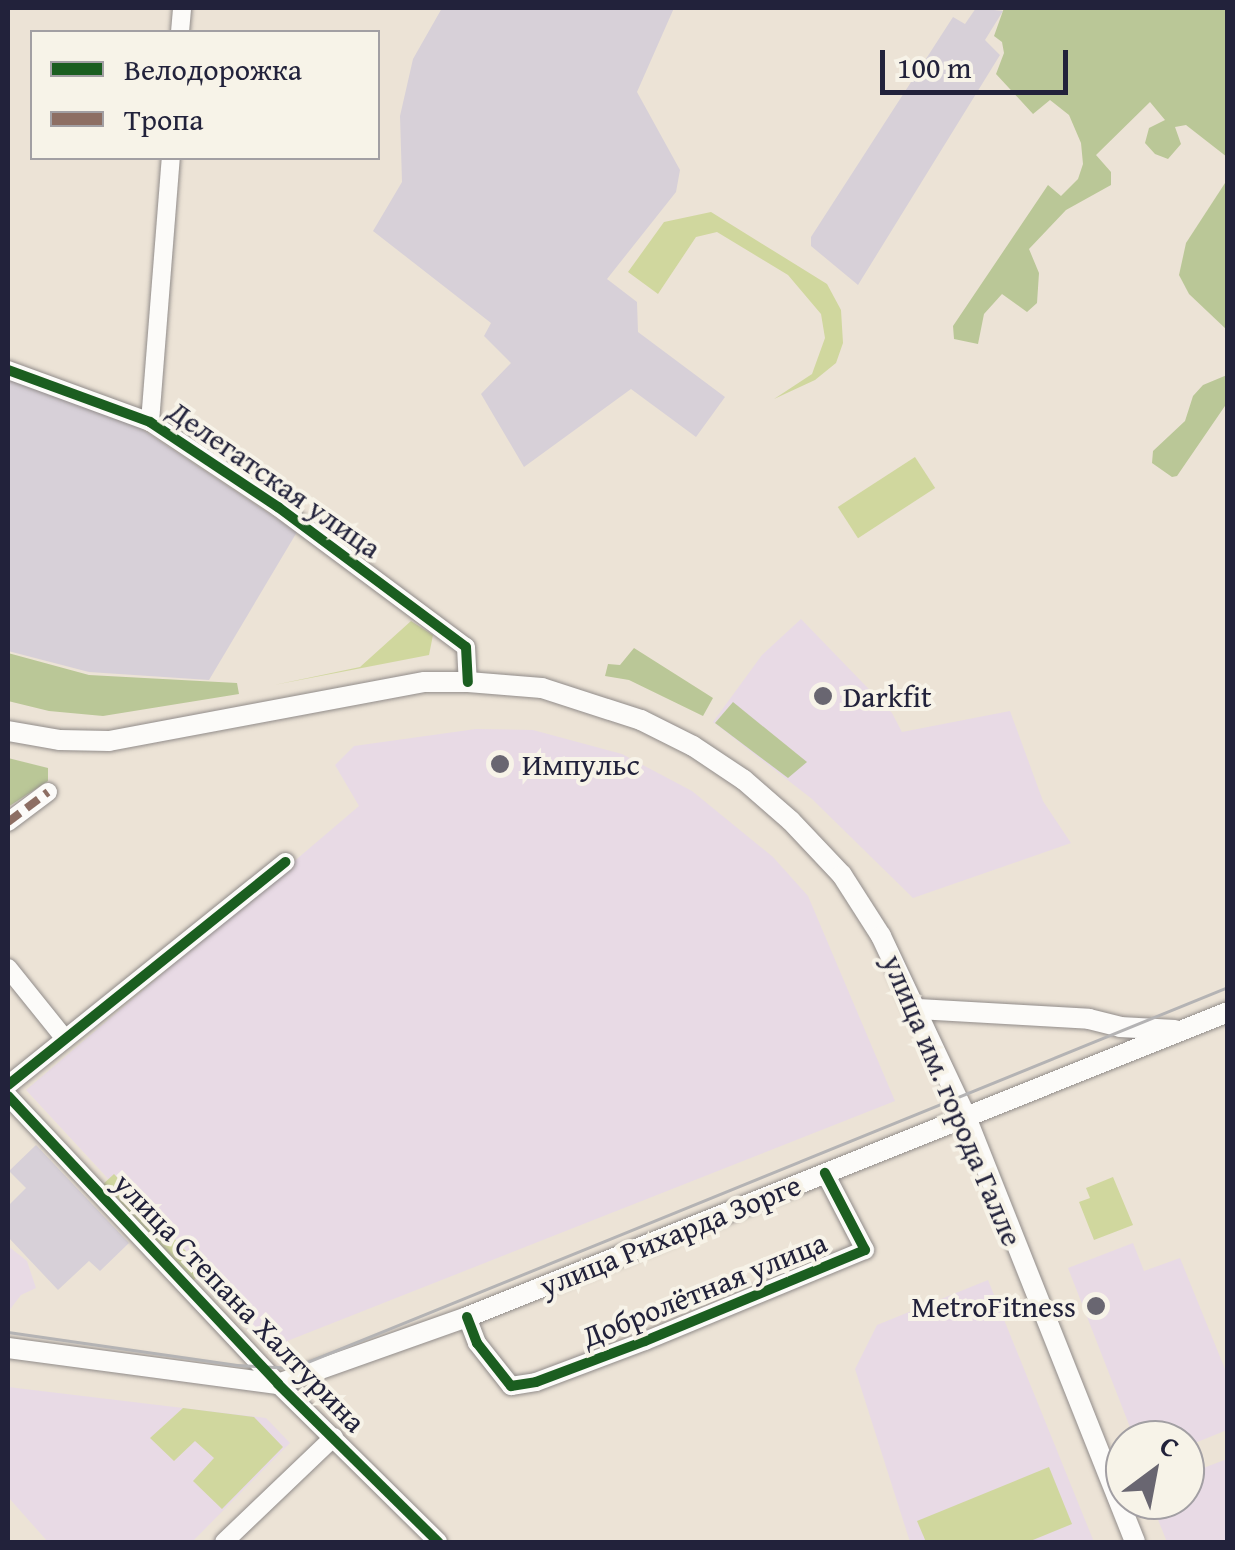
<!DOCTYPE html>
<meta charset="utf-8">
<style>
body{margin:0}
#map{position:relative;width:1235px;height:1550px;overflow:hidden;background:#ece3d6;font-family:"Gentium Book Plus",serif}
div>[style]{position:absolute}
.built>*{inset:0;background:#e8dae5}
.industrial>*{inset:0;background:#d7d0d8}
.green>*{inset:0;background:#d0d79e;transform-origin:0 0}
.forest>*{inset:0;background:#bac797}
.roads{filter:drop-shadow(0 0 2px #918c8a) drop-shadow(0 0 2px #918c8a)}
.minor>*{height:18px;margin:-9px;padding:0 9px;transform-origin:9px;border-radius:9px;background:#fcfbf9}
.major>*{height:20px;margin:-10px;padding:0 10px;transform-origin:10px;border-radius:10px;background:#fcfbf9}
.tram>*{height:2.5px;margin:-1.25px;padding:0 1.25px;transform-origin:1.25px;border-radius:1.25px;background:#b4b3b4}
.quiet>*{height:8px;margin-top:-4px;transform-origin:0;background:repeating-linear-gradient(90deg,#8d6e63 0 15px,transparent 0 23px)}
.cycleway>*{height:10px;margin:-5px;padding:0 5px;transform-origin:5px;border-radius:5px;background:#1b5e20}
.dots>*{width:28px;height:28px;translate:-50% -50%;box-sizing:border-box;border:5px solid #f7f3e8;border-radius:50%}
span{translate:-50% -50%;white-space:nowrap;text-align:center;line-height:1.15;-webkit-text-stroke:8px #f7f3e8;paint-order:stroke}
.street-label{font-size:30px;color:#22223b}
.poi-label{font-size:30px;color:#22223b}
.left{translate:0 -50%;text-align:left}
.right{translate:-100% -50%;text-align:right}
.frame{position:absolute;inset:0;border:10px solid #22223b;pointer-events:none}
.legend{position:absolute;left:30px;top:30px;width:350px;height:130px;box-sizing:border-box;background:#f7f3e8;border:2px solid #a29fa3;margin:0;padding:12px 18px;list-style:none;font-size:30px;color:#22223b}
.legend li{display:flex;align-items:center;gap:20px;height:50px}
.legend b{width:50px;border:2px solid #a29fa3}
.north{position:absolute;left:1105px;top:1420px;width:100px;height:100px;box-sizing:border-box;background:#f7f3e8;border:2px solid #a29fa3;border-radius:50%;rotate:32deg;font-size:28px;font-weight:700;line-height:40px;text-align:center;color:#22223b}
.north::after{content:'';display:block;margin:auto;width:35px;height:45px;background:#696671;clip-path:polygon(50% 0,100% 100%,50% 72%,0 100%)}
.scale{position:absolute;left:880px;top:50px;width:188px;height:45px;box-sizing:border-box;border:5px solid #22223b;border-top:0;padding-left:12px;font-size:30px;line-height:35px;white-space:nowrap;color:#22223b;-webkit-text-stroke:8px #f7f3e8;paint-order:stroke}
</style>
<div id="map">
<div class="built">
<i style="clip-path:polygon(801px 619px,892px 713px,902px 732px,1010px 711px,1043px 801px,1071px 843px,913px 898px,812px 799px,713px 722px,762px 655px)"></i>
<i style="clip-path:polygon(476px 729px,533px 730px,622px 754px,692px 791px,773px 857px,808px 896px,895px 1101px,272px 1347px,260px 1343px,26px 1090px,359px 806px,335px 765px,354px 746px)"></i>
<i style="clip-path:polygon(1133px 1243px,1144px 1271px,1180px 1258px,1227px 1374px,1227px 1430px,1185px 1447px,1185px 1440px,1135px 1440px,1068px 1268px)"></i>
<i style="clip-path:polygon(8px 1246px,27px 1261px,36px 1288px,21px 1295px,8px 1312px)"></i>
<i style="clip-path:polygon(988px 1280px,1094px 1542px,910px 1542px,855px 1369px,877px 1325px)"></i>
<i style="clip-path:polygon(8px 1387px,266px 1418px,290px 1443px,192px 1542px,48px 1542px,8px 1497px)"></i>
<i style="clip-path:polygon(1227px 1459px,1227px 1542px,1167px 1542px,1150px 1500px,1185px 1500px,1185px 1475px)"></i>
</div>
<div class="industrial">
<i style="clip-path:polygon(442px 8px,674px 8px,637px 92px,680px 170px,676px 192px,607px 279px,637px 302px,638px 332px,725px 397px,696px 437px,631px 389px,524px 467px,481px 394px,511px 363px,484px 336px,491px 323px,373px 231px,402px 182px,400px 116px,413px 59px)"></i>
<i style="clip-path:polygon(976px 8px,1003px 11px,985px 40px,1000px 55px,858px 285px,811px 246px,811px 237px,953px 17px,965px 24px)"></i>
<i style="clip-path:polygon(8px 375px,128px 420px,297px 532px,209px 680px,89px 672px,8px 651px)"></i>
<i style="clip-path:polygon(36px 1145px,129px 1243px,100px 1271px,89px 1261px,58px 1290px,8px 1237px,8px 1206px,26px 1188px,9px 1171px)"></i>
</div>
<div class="green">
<i style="clip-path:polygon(711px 212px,827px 284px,841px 310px,843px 343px,836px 363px,815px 380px,774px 399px,812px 374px,825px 338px,821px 314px,788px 275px,717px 232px,696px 237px,658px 294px,628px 272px,664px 222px)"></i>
<i style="left:915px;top:457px;width:37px;height:92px;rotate:57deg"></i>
<i style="clip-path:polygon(411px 621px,433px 635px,429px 655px,274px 685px,360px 667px)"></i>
<i style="left:114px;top:1174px;width:132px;height:18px;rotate:47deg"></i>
<i style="clip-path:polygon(1113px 1177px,1133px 1225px,1094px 1240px,1079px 1202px,1090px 1198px,1086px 1188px)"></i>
<i style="clip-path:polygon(183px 1408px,254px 1417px,283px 1447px,222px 1509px,193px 1481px,214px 1458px,195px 1441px,174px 1461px,150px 1438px)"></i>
<i style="clip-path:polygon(1049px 1467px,1072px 1524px,1028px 1542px,926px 1542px,917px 1521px)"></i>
</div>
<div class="forest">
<i style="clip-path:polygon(1004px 8px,1227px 8px,1227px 157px,1186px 125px,1175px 127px,1181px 144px,1168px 159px,1155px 154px,1145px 143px,1149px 128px,1165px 120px,1150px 102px,1096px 155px,1111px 172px,1111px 185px,1066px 210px,1029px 249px,1039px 273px,1037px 303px,1027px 312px,1002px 294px,984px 314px,978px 344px,954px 339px,953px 326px,1048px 185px,1061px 196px,1078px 179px,1083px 164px,1081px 143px,1069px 115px,1050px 100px,1033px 114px,996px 74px,1004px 53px,1002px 42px,994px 36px)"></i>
<i style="clip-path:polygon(1227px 180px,1227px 330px,1189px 294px,1179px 275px,1186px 243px)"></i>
<i style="clip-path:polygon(1227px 375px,1227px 403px,1177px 476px,1172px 477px,1152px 463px,1153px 451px,1185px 421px,1193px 396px,1203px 385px)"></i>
<i style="clip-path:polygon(634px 648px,713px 698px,703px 716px,629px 680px,605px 676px,608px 664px,620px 665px)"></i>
<i style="clip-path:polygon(8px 653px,89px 675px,237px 683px,239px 694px,103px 716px,49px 711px,8px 701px)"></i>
<i style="clip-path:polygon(733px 702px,807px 762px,788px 778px,715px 723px)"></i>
<i style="clip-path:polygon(8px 758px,48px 768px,48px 781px,8px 807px)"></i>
</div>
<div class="roads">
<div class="minor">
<i style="left:180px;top:32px;width:24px;rotate:-85deg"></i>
<i style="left:8px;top:370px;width:151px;rotate:20.1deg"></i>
<i style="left:150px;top:422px;width:154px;rotate:33.6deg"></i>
<i style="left:278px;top:507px;width:234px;rotate:36.7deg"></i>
<i style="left:466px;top:647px;width:35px;rotate:87deg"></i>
<i style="left:150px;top:422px;width:265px;rotate:-85.5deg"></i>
<i style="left:8px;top:822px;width:50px;rotate:-36.9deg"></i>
<i style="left:8px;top:968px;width:91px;rotate:51.2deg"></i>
<i style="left:8px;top:1085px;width:356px;rotate:-38.8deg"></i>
<i style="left:8px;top:1096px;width:395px;rotate:46.8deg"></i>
<i style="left:278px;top:1384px;width:225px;rotate:44.6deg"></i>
<i style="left:467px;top:1317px;width:28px;rotate:69deg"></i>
<i style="left:477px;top:1343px;width:55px;rotate:51.7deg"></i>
<i style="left:511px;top:1386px;width:25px;rotate:-9deg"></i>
<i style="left:536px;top:1382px;width:116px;rotate:-20.6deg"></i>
<i style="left:645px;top:1341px;width:238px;rotate:-22.5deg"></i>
<i style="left:865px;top:1250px;width:87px;rotate:-117.5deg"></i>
<i style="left:224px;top:1542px;width:152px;rotate:-43.7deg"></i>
</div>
<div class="major">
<i style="left:8px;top:731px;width:53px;rotate:9.8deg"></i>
<i style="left:60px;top:740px;width:49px;rotate:1.2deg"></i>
<i style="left:109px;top:741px;width:321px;rotate:-10.6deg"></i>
<i style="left:425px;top:682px;width:43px"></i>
<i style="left:468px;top:682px;width:74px;rotate:4.6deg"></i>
<i style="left:542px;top:688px;width:104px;rotate:17.9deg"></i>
<i style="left:641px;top:720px;width:58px;rotate:26.6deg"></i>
<i style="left:693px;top:746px;width:61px;rotate:33.7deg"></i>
<i style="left:744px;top:780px;width:62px;rotate:41.1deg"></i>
<i style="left:791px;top:821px;width:74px;rotate:46.6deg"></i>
<i style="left:842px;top:875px;width:72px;rotate:57.4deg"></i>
<i style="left:881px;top:936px;width:200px;rotate:64.8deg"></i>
<i style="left:966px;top:1117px;width:457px;rotate:68.3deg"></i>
<i style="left:918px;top:1009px;width:171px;rotate:3.3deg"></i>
<i style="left:1089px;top:1019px;width:32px;rotate:14deg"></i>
<i style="left:1120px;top:1027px;width:55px;rotate:3.1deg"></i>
<i style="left:8px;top:1348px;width:272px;rotate:7.6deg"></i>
<i style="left:278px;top:1384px;width:201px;rotate:-19.5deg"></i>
<i style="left:467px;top:1317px;width:820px;rotate:-21.84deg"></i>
</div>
</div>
<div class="tram">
<i style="left:8px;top:1332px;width:231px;rotate:8.2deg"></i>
<i style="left:237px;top:1365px;width:56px;rotate:3.1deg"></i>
<i style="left:293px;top:1368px;width:1010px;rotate:-22.17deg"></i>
</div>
<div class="quiet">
<i style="left:8px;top:822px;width:50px;rotate:-36.9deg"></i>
</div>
<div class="cycleway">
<i style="left:8px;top:370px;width:151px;rotate:20.1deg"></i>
<i style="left:150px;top:422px;width:154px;rotate:33.6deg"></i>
<i style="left:278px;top:507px;width:234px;rotate:36.7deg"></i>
<i style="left:466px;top:647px;width:35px;rotate:87deg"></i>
<i style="left:8px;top:1085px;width:356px;rotate:-38.8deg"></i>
<i style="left:8px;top:1096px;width:395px;rotate:46.8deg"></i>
<i style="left:278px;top:1384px;width:225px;rotate:44.6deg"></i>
<i style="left:467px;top:1317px;width:28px;rotate:69deg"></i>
<i style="left:477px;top:1343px;width:55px;rotate:51.7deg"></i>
<i style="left:511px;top:1386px;width:25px;rotate:-9deg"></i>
<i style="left:536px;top:1382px;width:116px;rotate:-20.6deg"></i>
<i style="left:645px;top:1341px;width:238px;rotate:-22.5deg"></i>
<i style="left:865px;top:1250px;width:87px;rotate:-117.5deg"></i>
</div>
<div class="dots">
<i style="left:823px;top:696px;background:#696671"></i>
<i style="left:500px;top:764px;background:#696671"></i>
<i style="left:1096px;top:1306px;background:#696671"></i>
</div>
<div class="street-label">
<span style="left:275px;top:479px;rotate:35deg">Делегатская улица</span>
<span style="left:953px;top:1100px;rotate:67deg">улица им. города Галле</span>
<span style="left:670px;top:1235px;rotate:-22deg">улица Рихарда Зорге</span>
<span style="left:704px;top:1289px;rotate:-22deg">Добролётная улица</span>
<span style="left:240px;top:1302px;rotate:46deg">улица Степана Халтурина</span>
</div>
<div class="poi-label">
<span class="left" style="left:843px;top:696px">Darkfit</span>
<span class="left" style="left:522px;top:764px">Импульс</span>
<span class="right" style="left:1076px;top:1306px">MetroFitness</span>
</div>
<div class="frame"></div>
<ul class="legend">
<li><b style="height:12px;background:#1b5e20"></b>Велодорожка</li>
<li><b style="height:12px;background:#8d6e63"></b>Тропа</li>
</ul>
<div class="north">С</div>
<div class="scale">100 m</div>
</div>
